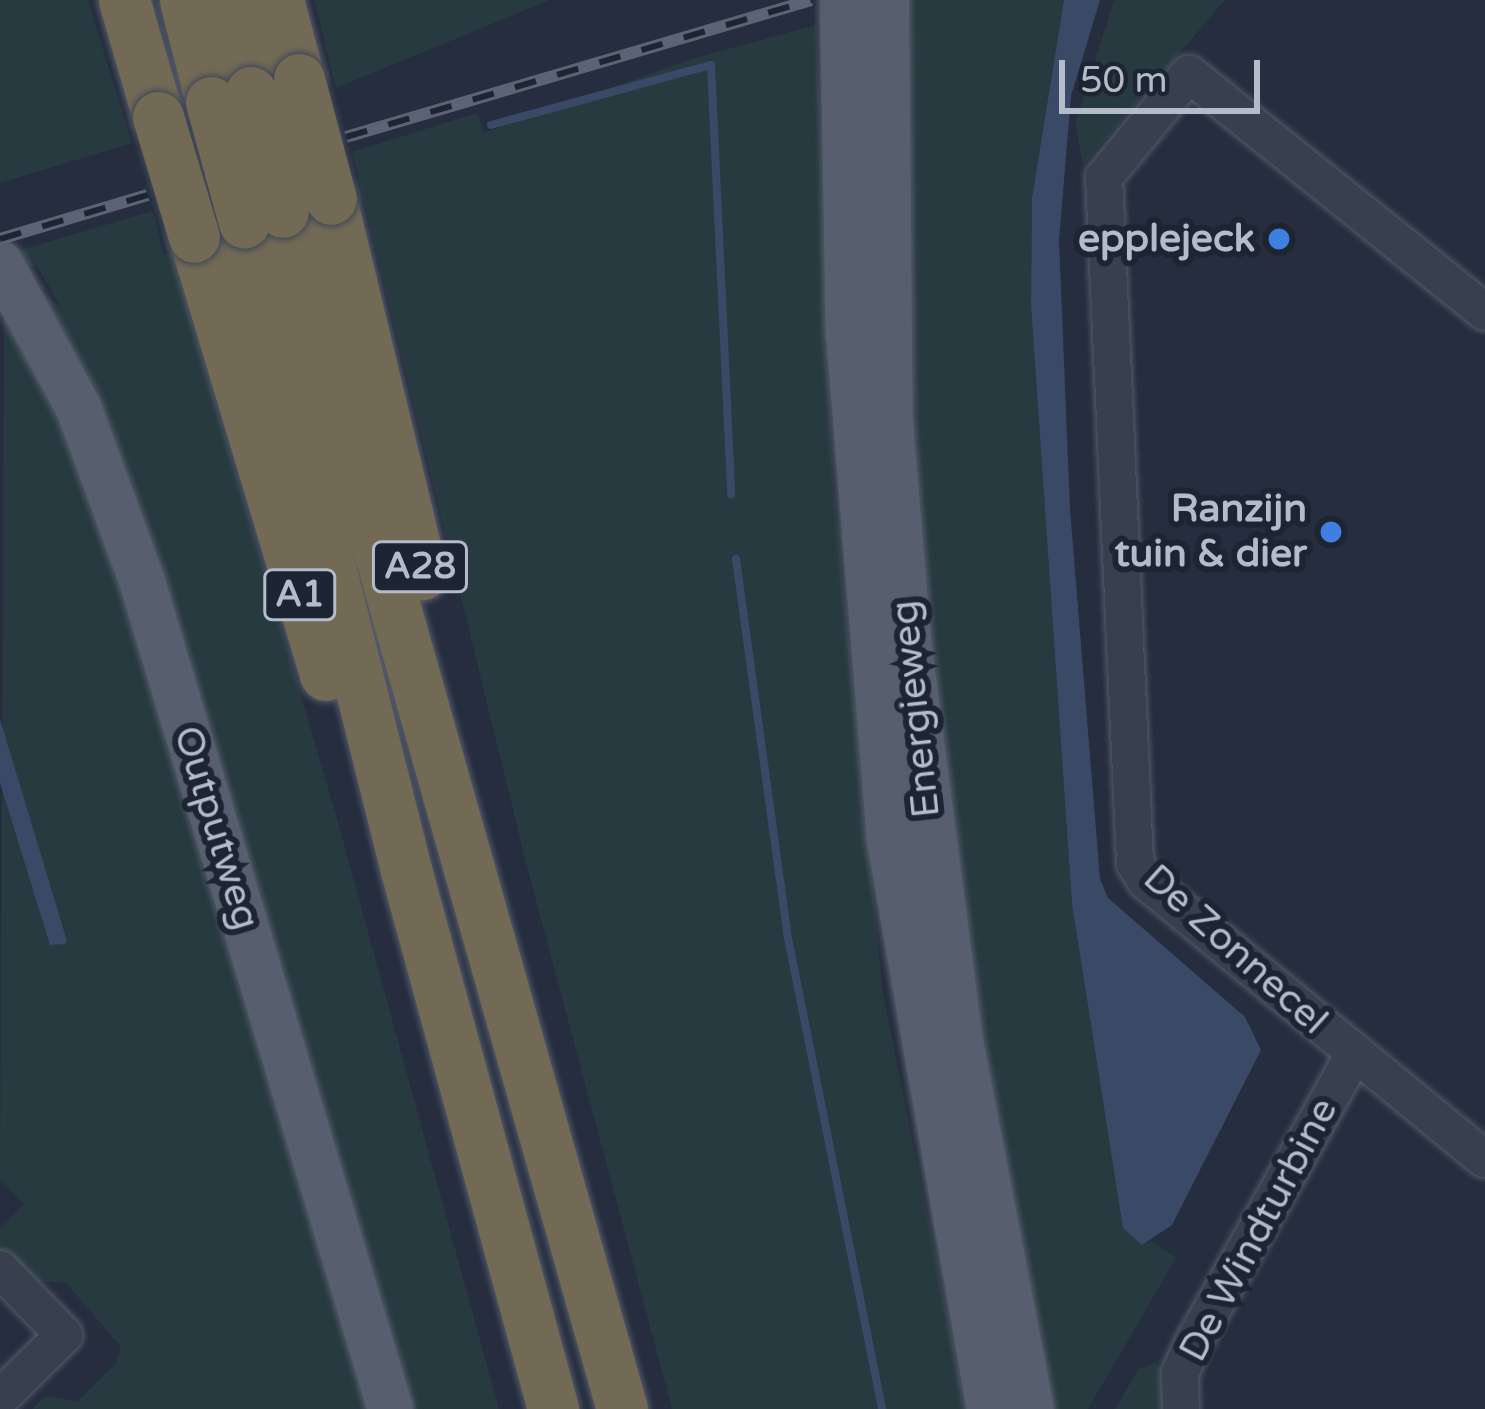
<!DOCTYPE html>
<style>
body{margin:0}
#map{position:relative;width:1485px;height:1409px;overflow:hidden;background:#252d3e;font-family:"Varela Round",sans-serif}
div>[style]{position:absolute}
.green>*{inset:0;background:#273a3f}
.water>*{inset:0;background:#3a4a66}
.stream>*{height:8px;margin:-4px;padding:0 4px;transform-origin:4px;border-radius:4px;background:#3a4a66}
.roads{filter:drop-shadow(0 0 3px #535b69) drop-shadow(0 0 3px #535b69)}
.minor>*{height:36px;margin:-18px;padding:0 18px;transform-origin:18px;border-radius:18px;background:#38404e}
.major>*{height:45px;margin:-22.5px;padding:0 22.5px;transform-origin:22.5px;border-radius:22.5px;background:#575f6e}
.highway>*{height:51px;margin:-25.5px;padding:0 25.5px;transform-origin:25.5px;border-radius:25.5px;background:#736a56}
.rail>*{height:12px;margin-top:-6px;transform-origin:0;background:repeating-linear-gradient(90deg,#1d2533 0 22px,#5b6375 0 44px);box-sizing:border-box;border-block:3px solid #5b6375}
.bridges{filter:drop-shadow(0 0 3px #404856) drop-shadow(0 0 3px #404856)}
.highway-bridge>*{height:51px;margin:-25.5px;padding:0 25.5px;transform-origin:25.5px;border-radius:25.5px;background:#736a56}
.dots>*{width:33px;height:33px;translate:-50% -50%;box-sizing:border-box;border:6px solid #1d2533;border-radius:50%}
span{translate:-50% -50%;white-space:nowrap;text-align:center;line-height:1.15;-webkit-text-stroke:12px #1d2533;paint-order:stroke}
.shield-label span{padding:3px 9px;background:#1d2533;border:3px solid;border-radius:9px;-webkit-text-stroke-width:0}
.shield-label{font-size:36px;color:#b4bbc9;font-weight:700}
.poi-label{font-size:39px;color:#b4bbc9;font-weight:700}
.right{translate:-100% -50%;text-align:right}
.street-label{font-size:39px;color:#b4bbc9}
.scale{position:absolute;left:1059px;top:60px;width:201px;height:54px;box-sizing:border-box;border:6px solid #b4bbc9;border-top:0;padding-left:15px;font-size:36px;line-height:42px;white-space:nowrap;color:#b4bbc9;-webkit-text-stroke:9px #1d2533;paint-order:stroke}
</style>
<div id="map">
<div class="green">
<i style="clip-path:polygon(0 0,88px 0,132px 143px,0 183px)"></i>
<i style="clip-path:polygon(314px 0,550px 0,336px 88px)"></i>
<i style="clip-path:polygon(910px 0,1064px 0,1032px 198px,1031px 305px,1072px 904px,1099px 1076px,1142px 1245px,1152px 1241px,1176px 1258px,1088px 1409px,1055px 1409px,1026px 1302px,985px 1084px,928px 644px,913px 446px)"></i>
<i style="clip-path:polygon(1114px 0,1225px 0,1083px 165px,1075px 124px)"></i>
<i style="clip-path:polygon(816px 25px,833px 482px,883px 993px,966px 1409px,672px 1409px,526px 863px,352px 152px,477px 113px,484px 133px,692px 59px)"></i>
<i style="clip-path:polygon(153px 211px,164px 255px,172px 253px,336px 815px,499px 1409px,407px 1409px,145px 523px,95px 397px,42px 294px,60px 307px,49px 286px,36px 265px,0 275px,0 256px)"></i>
<i style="clip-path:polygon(4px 312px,73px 434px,376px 1409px,32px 1409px,45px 1396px,78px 1401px,116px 1363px,121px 1347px,66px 1283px,37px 1281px,0 1257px,0 1229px,24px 1204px,0 1179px)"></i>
<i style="clip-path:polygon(1155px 1362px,1165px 1373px,1168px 1409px,1115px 1409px,1138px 1370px)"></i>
</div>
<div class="water">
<i style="clip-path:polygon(1064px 0,1100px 0,1071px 96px,1059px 240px,1070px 509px,1100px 879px,1108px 898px,1245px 1017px,1261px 1050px,1172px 1225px,1142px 1245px,1123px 1228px,1072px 904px,1031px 305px,1032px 198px)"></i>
<i style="clip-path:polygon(0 719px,67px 941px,65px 944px,50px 945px,0 783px)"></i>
</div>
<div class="stream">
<i style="left:491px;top:125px;width:228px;rotate:-15.3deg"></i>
<i style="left:711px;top:65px;width:430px;rotate:87.3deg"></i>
<i style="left:736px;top:559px;width:377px;rotate:82.2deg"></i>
<i style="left:787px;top:933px;width:485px;rotate:78.7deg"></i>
</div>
<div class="roads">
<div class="minor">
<i style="left:1485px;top:312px;width:380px;rotate:-141.2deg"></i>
<i style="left:1189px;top:74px;width:134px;rotate:129.5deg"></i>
<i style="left:1104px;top:177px;width:687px;rotate:87.41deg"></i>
<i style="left:1135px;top:863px;width:21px;rotate:59deg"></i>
<i style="left:1146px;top:881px;width:438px;rotate:39.4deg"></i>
<i style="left:0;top:1269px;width:92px;rotate:45.9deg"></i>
<i style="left:64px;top:1335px;width:90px;rotate:135.5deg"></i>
<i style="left:1181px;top:1409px;width:36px;rotate:-92deg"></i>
<i style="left:1180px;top:1373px;width:34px;rotate:-66deg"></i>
<i style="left:1194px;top:1342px;width:329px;rotate:-60.9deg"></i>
</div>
<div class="major">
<i style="left:842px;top:0;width:331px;rotate:89deg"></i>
<i style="left:848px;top:331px;width:510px;rotate:85.39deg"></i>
<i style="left:889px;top:839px;width:579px;rotate:80.05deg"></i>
<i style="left:886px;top:0;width:424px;rotate:89.5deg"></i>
<i style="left:890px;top:424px;width:226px;rotate:85.2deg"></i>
<i style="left:909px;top:649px;width:395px;rotate:82.6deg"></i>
<i style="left:960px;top:1041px;width:375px;rotate:79.1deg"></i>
<i style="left:0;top:263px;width:164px;rotate:61.6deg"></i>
<i style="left:78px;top:407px;width:186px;rotate:69.9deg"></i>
<i style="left:142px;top:582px;width:863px;rotate:73.31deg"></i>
</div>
<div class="highway">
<i style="left:124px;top:0;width:122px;rotate:73.8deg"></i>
<i style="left:185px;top:0;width:105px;rotate:75.7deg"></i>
<i style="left:227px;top:0;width:95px;rotate:75.4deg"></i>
<i style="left:278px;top:0;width:82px;rotate:75.1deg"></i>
<i style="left:331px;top:199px;width:386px;rotate:76.4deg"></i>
<i style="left:283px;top:212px;width:1244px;rotate:74.19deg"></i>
<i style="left:244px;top:223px;width:667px;rotate:75.94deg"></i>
<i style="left:406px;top:870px;width:559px;rotate:74.74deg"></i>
<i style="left:194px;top:237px;width:457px;rotate:73.3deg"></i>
</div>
</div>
<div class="rail">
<i style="left:346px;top:137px;width:485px;rotate:-16.4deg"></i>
<i style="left:0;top:239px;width:154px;rotate:-16.6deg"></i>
</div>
<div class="bridges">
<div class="highway-bridge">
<i style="left:299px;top:79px;width:124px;rotate:75.1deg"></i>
<i style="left:251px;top:92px;width:124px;rotate:75.1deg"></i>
<i style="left:211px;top:102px;width:125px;rotate:74.7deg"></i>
<i style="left:158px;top:117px;width:125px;rotate:73.3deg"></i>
</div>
</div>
<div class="dots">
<i style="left:1279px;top:239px;background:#3f7fe0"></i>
<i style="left:1331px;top:532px;background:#3f7fe0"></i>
</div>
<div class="shield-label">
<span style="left:420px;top:567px">A28</span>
<span style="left:300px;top:595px">A1</span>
</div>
<div class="poi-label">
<span class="right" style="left:1255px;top:239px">epplejeck</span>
<span class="right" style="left:1307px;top:532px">Ranzijn<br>tuin &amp; dier</span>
</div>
<div class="street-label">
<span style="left:916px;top:709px;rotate:-96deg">Energieweg</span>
<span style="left:216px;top:828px;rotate:73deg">Outputweg</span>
<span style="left:1235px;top:950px;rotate:42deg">De Zonnecel</span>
<span style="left:1259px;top:1230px;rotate:-62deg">De Windturbine</span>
</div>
<div class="scale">50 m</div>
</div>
